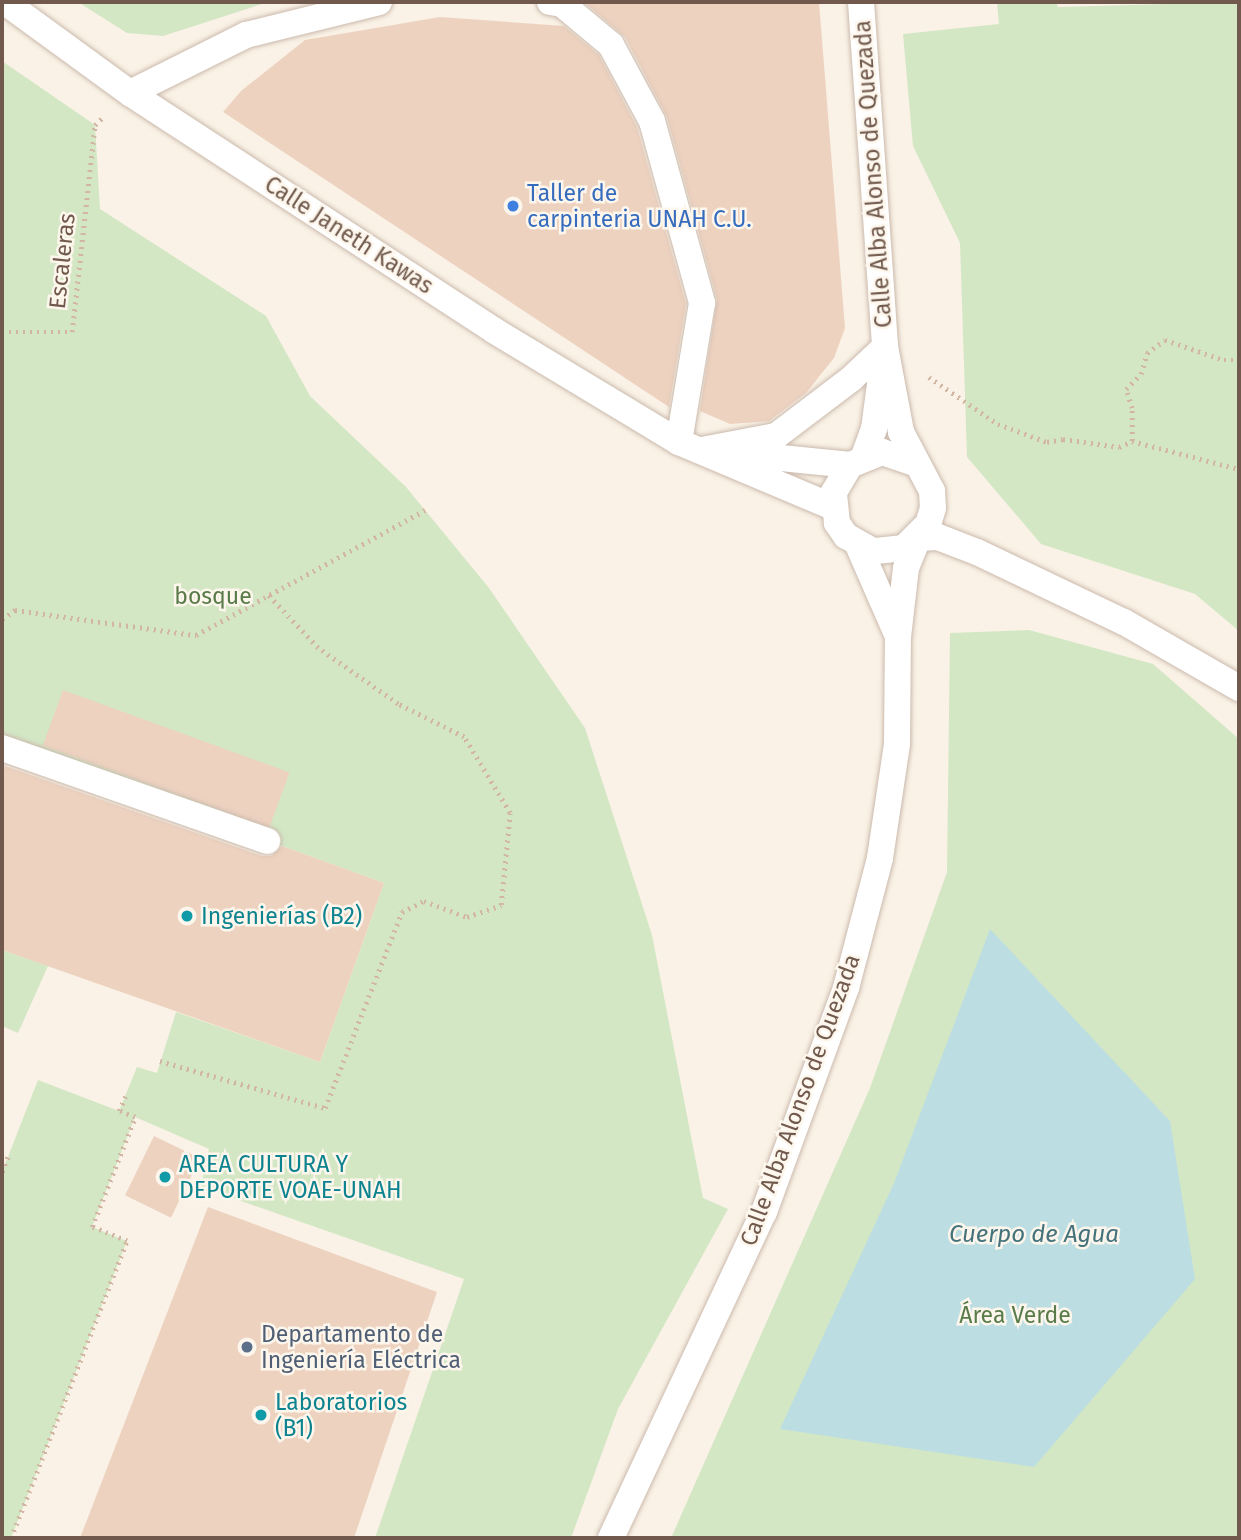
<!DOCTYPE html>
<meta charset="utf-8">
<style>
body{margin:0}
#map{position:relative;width:1241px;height:1540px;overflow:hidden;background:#faf2e6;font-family:"Fira Sans",sans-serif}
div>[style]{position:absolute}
.green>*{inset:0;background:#d3e7c5}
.water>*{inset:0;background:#bcdde2}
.building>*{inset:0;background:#edd2c0;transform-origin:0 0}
.path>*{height:4.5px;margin-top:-2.25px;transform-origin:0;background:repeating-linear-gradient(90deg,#d2b5a3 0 2px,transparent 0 7px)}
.roads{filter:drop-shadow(0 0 2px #cbbaad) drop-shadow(0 0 2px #cbbaad)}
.service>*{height:26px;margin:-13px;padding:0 13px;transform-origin:13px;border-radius:13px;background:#fff}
.dots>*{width:19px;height:19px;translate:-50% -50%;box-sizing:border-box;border:4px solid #fdf6ec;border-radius:50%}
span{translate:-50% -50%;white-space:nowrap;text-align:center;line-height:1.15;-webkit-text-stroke:5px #fdf6ec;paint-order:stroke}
.street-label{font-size:23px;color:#715a4d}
.shop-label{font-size:23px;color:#366cbe}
.left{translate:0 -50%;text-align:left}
.park-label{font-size:23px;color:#587b49}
.culture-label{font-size:23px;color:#0d838f}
.service-label{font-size:23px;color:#4e5e75}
.water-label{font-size:24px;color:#45737c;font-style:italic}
.frame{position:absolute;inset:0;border:4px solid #715a4d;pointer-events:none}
</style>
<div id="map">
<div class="green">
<i style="clip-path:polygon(78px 2px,268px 2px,163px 36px,127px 33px)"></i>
<i style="clip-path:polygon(997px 2px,1056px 2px,1058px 7px,1239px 2px,1239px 631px,1195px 594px,1041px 544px,967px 457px,960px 243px,913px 146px,903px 34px,999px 24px)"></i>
<i style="clip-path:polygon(2px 61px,95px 125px,100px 209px,266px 316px,310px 396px,406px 487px,489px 588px,585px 728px,652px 935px,703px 1198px,728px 1209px,618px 1409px,571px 1538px,375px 1538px,464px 1279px,201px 1187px,209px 1149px,135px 1117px,92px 1227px,127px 1241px,11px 1538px,2px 1538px,2px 1172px,38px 1080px,119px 1111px,137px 1067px,157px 1073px,176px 1012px,320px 1062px,384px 883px,2px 745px)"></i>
<i style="clip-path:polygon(1029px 630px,1153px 664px,1239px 739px,1239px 1538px,671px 1538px,870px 1088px,947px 872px,950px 633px)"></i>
<i style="clip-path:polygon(2px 950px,48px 966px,18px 1033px,2px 1026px)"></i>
</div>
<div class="water">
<i style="clip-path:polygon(990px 929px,1170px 1121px,1195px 1279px,1034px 1467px,780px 1429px,894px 1183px)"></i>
</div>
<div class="building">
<i style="clip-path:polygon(584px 2px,819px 2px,845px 328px,834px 358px,806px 393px,769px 421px,730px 424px,700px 411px,717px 299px,667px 117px,625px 37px)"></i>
<i style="clip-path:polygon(440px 17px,564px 26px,599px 55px,637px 127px,686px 304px,669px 407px,223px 112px,241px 91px,305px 40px)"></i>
<i style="left:63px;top:690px;width:241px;height:59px;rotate:20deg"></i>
<i style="clip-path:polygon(2px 765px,262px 856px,271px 856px,282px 846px,384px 883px,320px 1062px,2px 950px)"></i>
<i style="left:154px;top:1136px;width:51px;height:66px;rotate:26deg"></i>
<i style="clip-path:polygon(208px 1207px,437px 1292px,354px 1538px,80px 1538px)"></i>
</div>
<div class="path">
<i style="left:2px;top:332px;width:70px"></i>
<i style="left:72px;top:332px;width:208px;rotate:-83.7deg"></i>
<i style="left:95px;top:125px;width:11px;rotate:-45deg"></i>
<i style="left:929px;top:377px;width:83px;rotate:34.3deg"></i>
<i style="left:998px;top:424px;width:52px;rotate:20.2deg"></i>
<i style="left:1047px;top:442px;width:16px;rotate:-11deg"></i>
<i style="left:1063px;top:439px;width:57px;rotate:8.1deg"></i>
<i style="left:1119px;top:447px;width:14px;rotate:-25deg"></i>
<i style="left:1132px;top:441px;width:33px;rotate:-90deg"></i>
<i style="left:1132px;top:408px;width:20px;rotate:-108deg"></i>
<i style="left:1126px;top:389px;width:21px;rotate:-45deg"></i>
<i style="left:1141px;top:374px;width:22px;rotate:-74deg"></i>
<i style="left:1147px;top:353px;width:22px;rotate:-36deg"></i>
<i style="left:1165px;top:340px;width:62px;rotate:18.7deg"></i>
<i style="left:1224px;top:360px;width:15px"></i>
<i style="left:1132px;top:441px;width:111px;rotate:14.7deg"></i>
<i style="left:2px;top:619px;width:16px;rotate:-35deg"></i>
<i style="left:15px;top:610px;width:183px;rotate:7.9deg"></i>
<i style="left:196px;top:635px;width:261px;rotate:-28.6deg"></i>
<i style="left:160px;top:1061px;width:172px;rotate:15.9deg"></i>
<i style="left:325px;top:1108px;width:211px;rotate:-68.6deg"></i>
<i style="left:402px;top:912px;width:25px;rotate:-27deg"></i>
<i style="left:424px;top:901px;width:46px;rotate:20.4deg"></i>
<i style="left:467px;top:917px;width:36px;rotate:-19deg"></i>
<i style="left:501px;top:905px;width:92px;rotate:-84.4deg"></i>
<i style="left:510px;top:813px;width:89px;rotate:-121.2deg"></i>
<i style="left:464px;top:737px;width:74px;rotate:-153.4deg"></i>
<i style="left:398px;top:704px;width:98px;rotate:-145deg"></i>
<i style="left:318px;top:648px;width:73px;rotate:-133.3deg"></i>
<i style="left:2px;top:1172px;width:17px;rotate:-69deg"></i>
<i style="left:11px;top:1538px;width:319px;rotate:-68.7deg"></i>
<i style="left:127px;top:1241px;width:38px;rotate:-158deg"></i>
<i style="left:92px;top:1227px;width:118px;rotate:-68.6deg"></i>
<i style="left:135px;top:1117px;width:17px;rotate:-159deg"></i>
<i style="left:119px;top:1111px;width:17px;rotate:-66deg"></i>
</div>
<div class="roads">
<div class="service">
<i style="left:5px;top:2px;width:155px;rotate:36.1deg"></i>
<i style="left:130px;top:93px;width:436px;rotate:33.1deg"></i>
<i style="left:495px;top:331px;width:215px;rotate:31.1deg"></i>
<i style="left:679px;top:442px;width:167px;rotate:22.9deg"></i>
<i style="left:550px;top:2px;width:12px;rotate:9deg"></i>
<i style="left:562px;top:4px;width:64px;rotate:39.9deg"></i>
<i style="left:611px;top:45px;width:86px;rotate:61.7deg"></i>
<i style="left:652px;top:121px;width:189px;rotate:74.6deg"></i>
<i style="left:702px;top:303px;width:141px;rotate:99.4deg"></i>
<i style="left:861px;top:2px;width:346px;rotate:86deg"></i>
<i style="left:885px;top:347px;width:86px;rotate:79.3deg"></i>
<i style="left:901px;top:432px;width:67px;rotate:62.3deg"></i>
<i style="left:932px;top:491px;width:17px;rotate:87deg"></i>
<i style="left:933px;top:508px;width:17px;rotate:107deg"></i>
<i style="left:928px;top:524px;width:34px;rotate:135deg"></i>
<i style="left:904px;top:548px;width:31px;rotate:174deg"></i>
<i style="left:873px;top:551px;width:31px;rotate:-151deg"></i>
<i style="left:846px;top:536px;width:16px;rotate:-125deg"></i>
<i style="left:837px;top:523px;width:31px;rotate:-96deg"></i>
<i style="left:834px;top:492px;width:31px;rotate:-59deg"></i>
<i style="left:850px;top:465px;width:35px;rotate:-22deg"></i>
<i style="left:882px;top:452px;width:34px;rotate:19deg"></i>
<i style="left:130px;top:93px;width:130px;rotate:-26.6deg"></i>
<i style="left:246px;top:35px;width:137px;rotate:-13.9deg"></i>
<i style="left:702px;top:450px;width:75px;rotate:-10.7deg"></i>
<i style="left:776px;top:436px;width:94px;rotate:-37.2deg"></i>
<i style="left:851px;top:379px;width:47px;rotate:-43.3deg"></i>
<i style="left:732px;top:453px;width:119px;rotate:5.8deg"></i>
<i style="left:864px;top:456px;width:29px;rotate:-70deg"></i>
<i style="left:874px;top:429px;width:61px;rotate:-82.4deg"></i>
<i style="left:858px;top:545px;width:95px;rotate:66.4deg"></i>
<i style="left:2px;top:748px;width:281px;rotate:19.3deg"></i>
<i style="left:611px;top:1538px;width:360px;rotate:-64.9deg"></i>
<i style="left:764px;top:1212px;width:239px;rotate:-69.9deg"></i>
<i style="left:846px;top:988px;width:134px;rotate:-75.3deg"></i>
<i style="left:880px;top:858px;width:115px;rotate:-81.5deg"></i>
<i style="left:897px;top:744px;width:107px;rotate:-89.5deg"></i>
<i style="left:898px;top:637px;width:69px;rotate:-83.4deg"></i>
<i style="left:906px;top:568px;width:32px;rotate:-68deg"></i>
<i style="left:918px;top:538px;width:20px;rotate:-3deg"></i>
<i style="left:938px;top:537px;width:42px;rotate:21deg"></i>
<i style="left:977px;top:552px;width:163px;rotate:25.5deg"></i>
<i style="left:1124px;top:622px;width:133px;rotate:29.9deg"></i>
</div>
</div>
<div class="dots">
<i style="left:513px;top:206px;background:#3f7fe0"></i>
<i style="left:187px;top:916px;background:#0f9aa8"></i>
<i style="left:165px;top:1177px;background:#0f9aa8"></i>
<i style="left:247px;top:1347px;background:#5c6f8a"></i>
<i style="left:261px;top:1415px;background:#0f9aa8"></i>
</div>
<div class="street-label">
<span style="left:873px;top:174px;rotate:-94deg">Calle Alba Alonso de Quezada</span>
<span style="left:349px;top:235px;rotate:33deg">Calle Janeth Kawas</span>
<span style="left:62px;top:261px;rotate:-84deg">Escaleras</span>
<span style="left:800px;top:1100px;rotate:-70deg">Calle Alba Alonso de Quezada</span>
</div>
<div class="shop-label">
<span class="left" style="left:527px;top:206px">Taller de<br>carpinteria UNAH C.U.</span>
</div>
<div class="park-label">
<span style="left:213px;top:596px">bosque</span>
<span style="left:1015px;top:1315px">Área Verde</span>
</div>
<div class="culture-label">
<span class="left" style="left:201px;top:916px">Ingenierías (B2)</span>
<span class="left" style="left:179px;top:1177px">AREA CULTURA Y<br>DEPORTE VOAE-UNAH</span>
<span class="left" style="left:275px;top:1415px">Laboratorios<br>(B1)</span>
</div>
<div class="service-label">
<span class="left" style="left:261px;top:1347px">Departamento de<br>Ingeniería Eléctrica</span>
</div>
<div class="water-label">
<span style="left:1034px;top:1235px">Cuerpo de Agua</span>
</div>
<div class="frame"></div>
</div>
